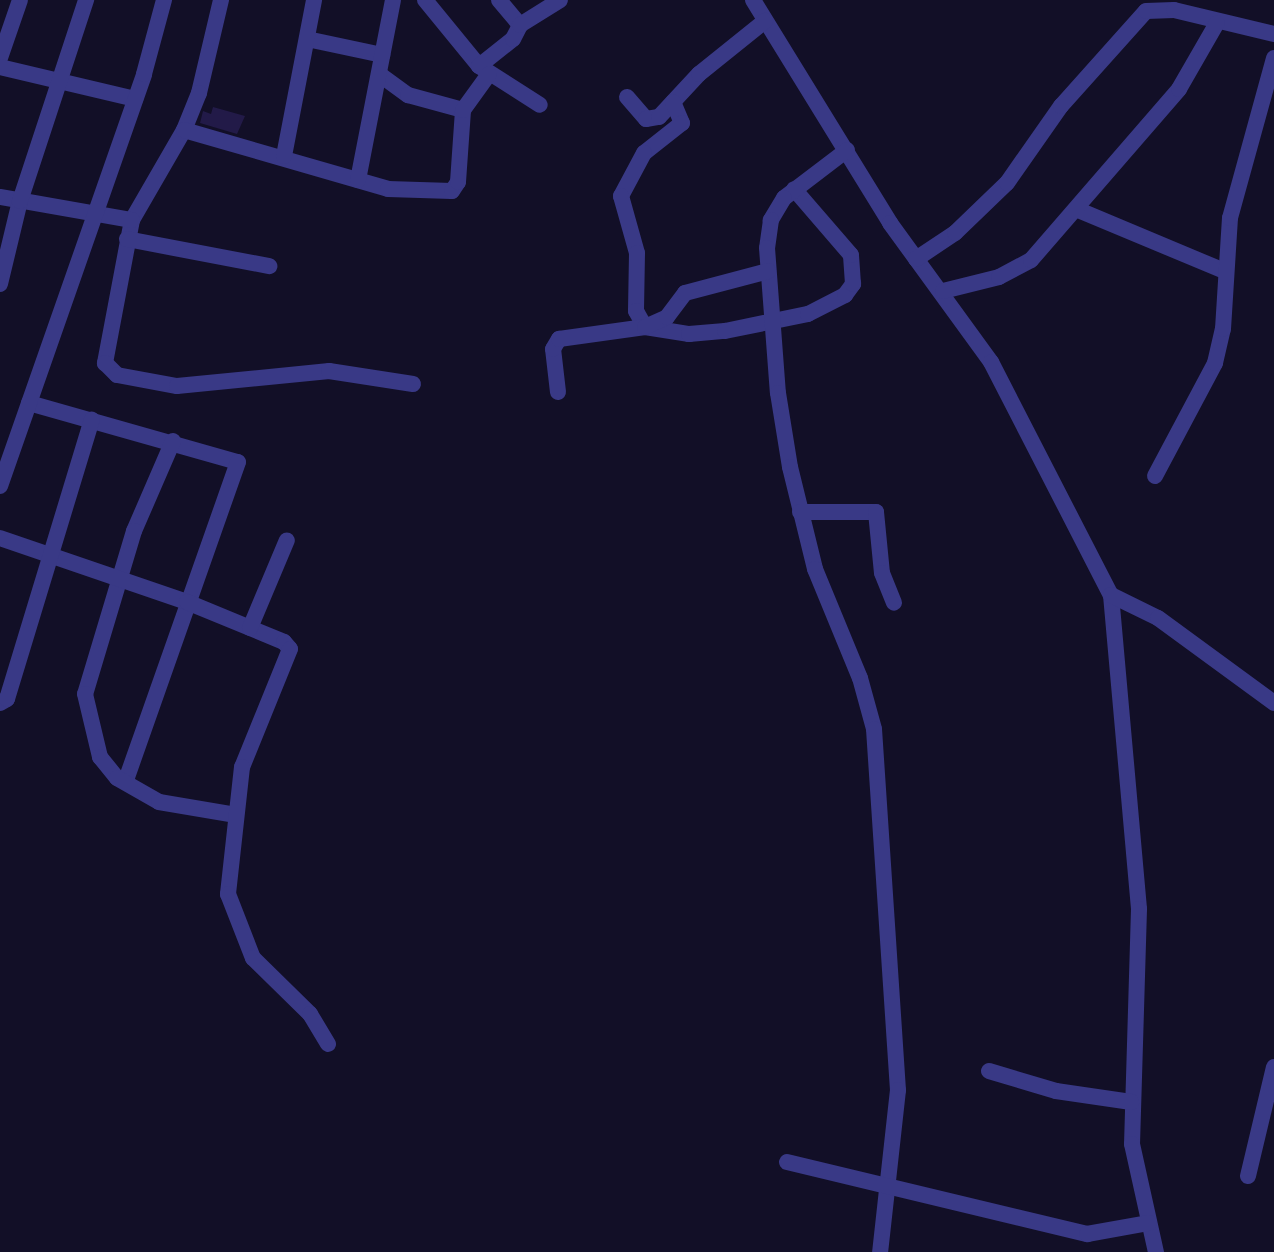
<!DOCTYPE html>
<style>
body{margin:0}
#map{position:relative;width:1274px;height:1252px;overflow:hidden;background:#120f27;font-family:Rubik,sans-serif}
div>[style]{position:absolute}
.building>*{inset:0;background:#221a48}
.minor>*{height:16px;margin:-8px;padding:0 8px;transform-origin:8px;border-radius:8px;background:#393986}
span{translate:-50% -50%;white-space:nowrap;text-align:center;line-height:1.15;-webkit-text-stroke:6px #120f27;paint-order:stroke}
</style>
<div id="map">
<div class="building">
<i style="clip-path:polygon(213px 107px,245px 116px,237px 134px,200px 123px,203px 111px,211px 114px)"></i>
</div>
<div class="minor">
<i style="left:221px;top:0;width:96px;rotate:103.3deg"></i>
<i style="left:199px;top:93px;width:40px;rotate:112deg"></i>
<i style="left:184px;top:130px;width:104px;rotate:120deg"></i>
<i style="left:132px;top:220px;width:146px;rotate:100.7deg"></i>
<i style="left:105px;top:363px;width:17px;rotate:45deg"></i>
<i style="left:117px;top:375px;width:61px;rotate:10.4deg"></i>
<i style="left:177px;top:386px;width:153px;rotate:-5.6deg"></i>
<i style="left:329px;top:371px;width:85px;rotate:8.8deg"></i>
<i style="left:425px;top:0;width:85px;rotate:50.7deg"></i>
<i style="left:479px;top:66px;width:72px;rotate:32.6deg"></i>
<i style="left:499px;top:0;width:33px;rotate:50deg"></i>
<i style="left:753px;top:0;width:262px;rotate:58.4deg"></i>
<i style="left:890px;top:223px;width:172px;rotate:54deg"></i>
<i style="left:991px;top:362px;width:262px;rotate:62.8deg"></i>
<i style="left:1111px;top:595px;width:315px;rotate:84.9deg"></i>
<i style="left:1139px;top:909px;width:235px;rotate:91.7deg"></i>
<i style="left:1132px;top:1144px;width:111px;rotate:77.5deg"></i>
<i style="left:307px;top:39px;width:77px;rotate:12deg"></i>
<i style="left:0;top:58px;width:61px;rotate:-71deg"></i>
<i style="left:479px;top:66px;width:43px;rotate:-38.5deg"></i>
<i style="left:513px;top:39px;width:16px;rotate:-63deg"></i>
<i style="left:520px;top:25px;width:47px;rotate:-32deg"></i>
<i style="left:0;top:67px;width:139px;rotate:13.3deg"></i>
<i style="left:379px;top:74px;width:36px;rotate:36deg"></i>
<i style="left:408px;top:95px;width:57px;rotate:15.3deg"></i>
<i style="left:627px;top:97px;width:29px;rotate:49deg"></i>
<i style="left:646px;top:119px;width:13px;rotate:-9deg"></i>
<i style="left:659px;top:117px;width:59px;rotate:-47.1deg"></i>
<i style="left:699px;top:74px;width:85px;rotate:-38.8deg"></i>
<i style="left:673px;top:102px;width:23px;rotate:67deg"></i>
<i style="left:682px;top:123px;width:48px;rotate:141.7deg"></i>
<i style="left:644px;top:153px;width:49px;rotate:118.1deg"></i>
<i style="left:621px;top:196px;width:59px;rotate:74.3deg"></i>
<i style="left:637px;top:253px;width:58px;rotate:91deg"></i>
<i style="left:636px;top:311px;width:18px;rotate:61deg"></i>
<i style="left:645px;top:327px;width:45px;rotate:9deg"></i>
<i style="left:689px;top:334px;width:36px;rotate:-5deg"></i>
<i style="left:725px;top:331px;width:85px;rotate:-11.6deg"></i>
<i style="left:808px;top:314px;width:42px;rotate:-27.2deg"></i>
<i style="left:845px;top:295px;width:14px;rotate:-54deg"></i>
<i style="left:853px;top:284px;width:29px;rotate:-94deg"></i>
<i style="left:851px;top:255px;width:87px;rotate:-130.8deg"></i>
<i style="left:184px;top:130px;width:212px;rotate:16.1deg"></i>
<i style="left:388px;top:189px;width:64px;rotate:1.8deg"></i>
<i style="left:452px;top:191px;width:11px;rotate:-56deg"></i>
<i style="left:458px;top:182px;width:72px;rotate:-86deg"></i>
<i style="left:463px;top:110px;width:44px;rotate:-54.2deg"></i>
<i style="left:847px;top:150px;width:79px;rotate:142.7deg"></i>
<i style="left:784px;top:198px;width:26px;rotate:121deg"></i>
<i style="left:771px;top:220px;width:28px;rotate:98deg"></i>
<i style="left:767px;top:248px;width:145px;rotate:85.7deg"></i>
<i style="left:778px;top:393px;width:75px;rotate:80.8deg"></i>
<i style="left:790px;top:467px;width:105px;rotate:76.2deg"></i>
<i style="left:815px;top:569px;width:118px;rotate:67.6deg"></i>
<i style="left:860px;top:678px;width:53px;rotate:74.6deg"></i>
<i style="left:874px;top:729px;width:362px;rotate:86.2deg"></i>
<i style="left:898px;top:1090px;width:163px;rotate:96.3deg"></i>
<i style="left:284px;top:156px;width:159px;rotate:-79.1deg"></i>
<i style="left:358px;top:180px;width:183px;rotate:-79deg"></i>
<i style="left:0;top:197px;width:134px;rotate:9.9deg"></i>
<i style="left:1076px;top:209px;width:158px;rotate:22.7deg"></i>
<i style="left:127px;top:239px;width:145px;rotate:10.8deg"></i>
<i style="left:916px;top:259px;width:47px;rotate:-33.7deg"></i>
<i style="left:955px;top:233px;width:72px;rotate:-43.9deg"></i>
<i style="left:1007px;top:183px;width:94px;rotate:-55deg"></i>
<i style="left:1061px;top:106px;width:127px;rotate:-48.2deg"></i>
<i style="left:1146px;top:11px;width:28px;rotate:-2deg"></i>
<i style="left:1174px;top:10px;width:103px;rotate:13.5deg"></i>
<i style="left:0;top:284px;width:85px;rotate:-76.5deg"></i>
<i style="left:20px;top:201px;width:212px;rotate:-71.8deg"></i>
<i style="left:943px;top:291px;width:58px;rotate:-14deg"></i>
<i style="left:999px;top:277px;width:36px;rotate:-28deg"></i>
<i style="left:1031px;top:260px;width:226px;rotate:-49.1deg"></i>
<i style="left:1179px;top:89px;width:76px;rotate:-60.1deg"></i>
<i style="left:558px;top:392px;width:43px;rotate:-96.6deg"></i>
<i style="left:553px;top:349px;width:12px;rotate:-59deg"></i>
<i style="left:559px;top:339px;width:87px;rotate:-7.9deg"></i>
<i style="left:645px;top:327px;width:24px;rotate:-24deg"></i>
<i style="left:667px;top:317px;width:30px;rotate:-53deg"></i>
<i style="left:685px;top:293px;width:86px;rotate:-14.8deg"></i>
<i style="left:29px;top:403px;width:217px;rotate:15.8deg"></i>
<i style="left:238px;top:462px;width:339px;rotate:109.4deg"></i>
<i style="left:173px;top:441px;width:98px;rotate:113.4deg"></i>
<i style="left:134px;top:531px;width:170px;rotate:106.7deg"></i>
<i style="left:85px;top:694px;width:65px;rotate:76.6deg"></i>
<i style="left:100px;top:757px;width:27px;rotate:51deg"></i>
<i style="left:117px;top:778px;width:48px;rotate:29.7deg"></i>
<i style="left:159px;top:802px;width:78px;rotate:9.6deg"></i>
<i style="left:1155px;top:476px;width:128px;rotate:-62deg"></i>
<i style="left:1215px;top:363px;width:35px;rotate:-77deg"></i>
<i style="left:1223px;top:329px;width:111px;rotate:-86.4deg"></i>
<i style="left:1230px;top:218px;width:166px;rotate:-74.6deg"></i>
<i style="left:0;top:486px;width:436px;rotate:-70.7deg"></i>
<i style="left:144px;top:74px;width:77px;rotate:-74.9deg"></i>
<i style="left:800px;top:512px;width:76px"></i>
<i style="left:876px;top:512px;width:61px;rotate:84.4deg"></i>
<i style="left:882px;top:573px;width:32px;rotate:68deg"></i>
<i style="left:0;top:538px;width:198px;rotate:18.9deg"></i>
<i style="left:187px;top:602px;width:105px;rotate:22.4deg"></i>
<i style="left:284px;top:642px;width:9px;rotate:49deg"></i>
<i style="left:290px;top:649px;width:127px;rotate:112.1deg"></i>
<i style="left:242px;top:767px;width:128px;rotate:96.3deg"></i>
<i style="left:228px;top:894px;width:69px;rotate:68.7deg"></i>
<i style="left:253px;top:958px;width:80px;rotate:44.5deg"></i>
<i style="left:310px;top:1014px;width:35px;rotate:59deg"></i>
<i style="left:1111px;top:595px;width:52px;rotate:26.1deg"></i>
<i style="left:1158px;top:618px;width:144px;rotate:36.2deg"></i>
<i style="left:250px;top:628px;width:95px;rotate:-67.2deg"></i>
<i style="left:0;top:703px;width:8px;rotate:-30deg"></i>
<i style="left:7px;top:699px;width:292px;rotate:-73.1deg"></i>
<i style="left:989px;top:1071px;width:70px;rotate:16.6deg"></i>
<i style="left:1056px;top:1091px;width:76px;rotate:8.3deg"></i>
<i style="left:787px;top:1162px;width:309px;rotate:13.5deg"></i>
<i style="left:1087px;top:1234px;width:63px;rotate:-10.1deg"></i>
<i style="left:1248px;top:1176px;width:112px;rotate:-76.6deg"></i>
</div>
</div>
